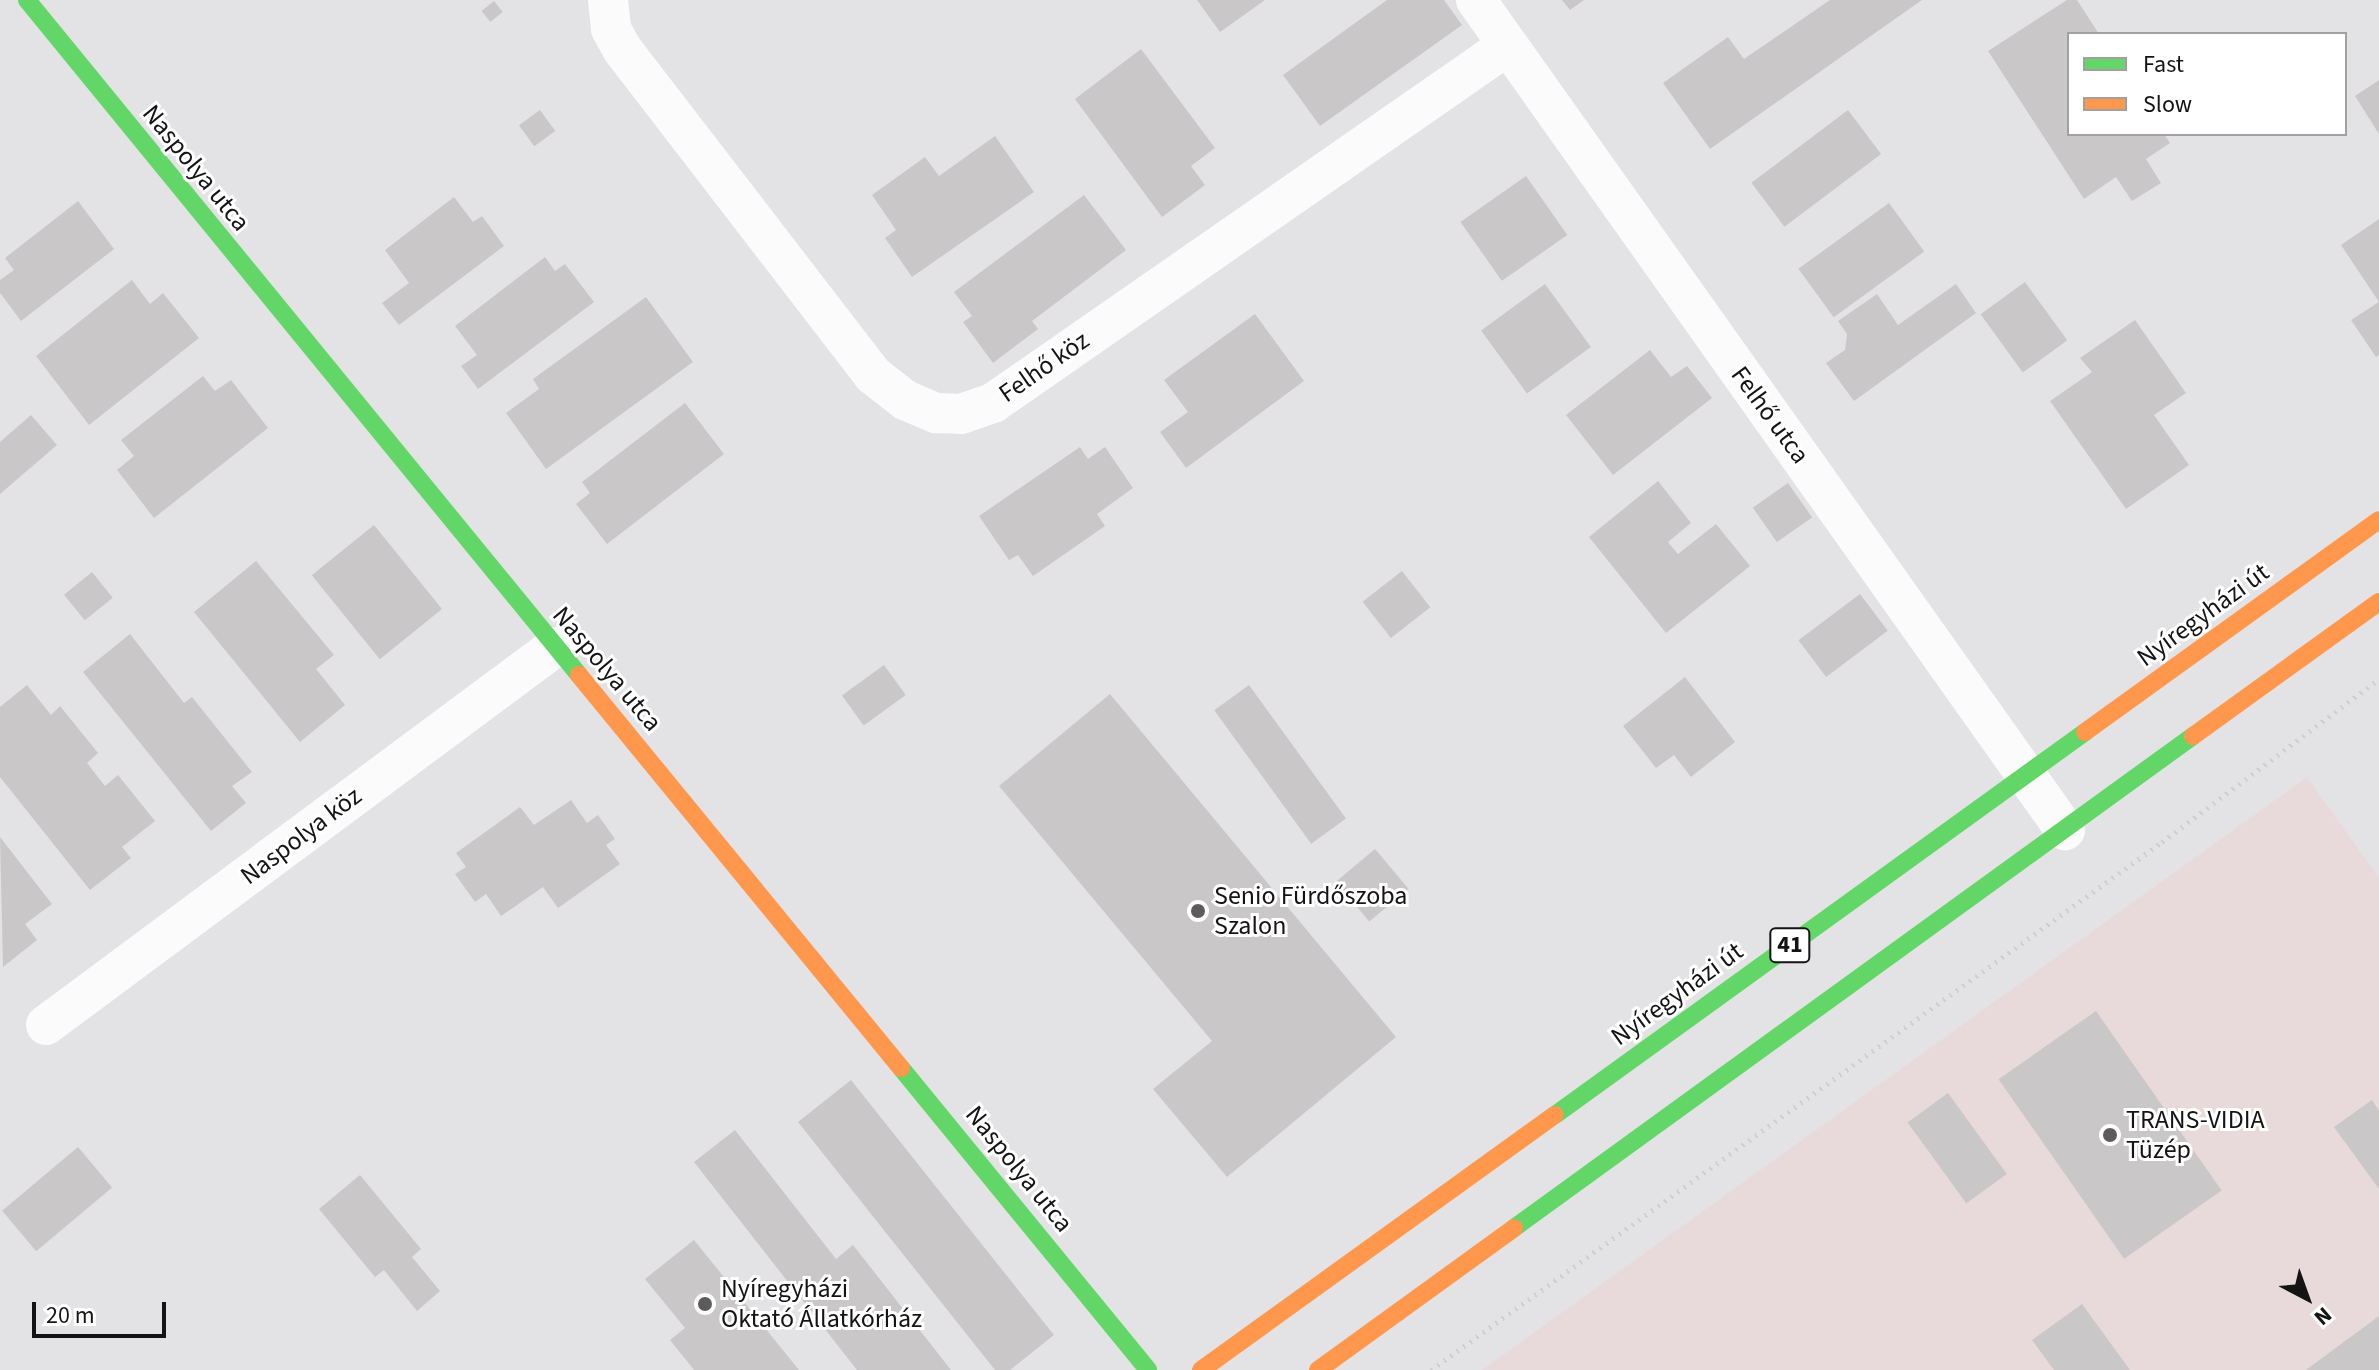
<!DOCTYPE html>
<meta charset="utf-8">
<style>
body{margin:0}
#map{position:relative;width:2379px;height:1370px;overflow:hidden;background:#e3e3e6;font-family:"Source Sans 3",sans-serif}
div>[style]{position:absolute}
.commercial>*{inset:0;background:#e8dada}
.building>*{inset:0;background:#c9c7c8;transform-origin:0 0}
.path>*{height:5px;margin-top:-2.5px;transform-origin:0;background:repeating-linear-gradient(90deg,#cfcfd0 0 2px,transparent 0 8px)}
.street>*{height:40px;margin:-20px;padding:0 20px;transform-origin:20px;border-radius:20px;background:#fbfbfb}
.fast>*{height:18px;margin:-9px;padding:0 9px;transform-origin:9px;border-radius:9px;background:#63d668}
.slow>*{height:18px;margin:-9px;padding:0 9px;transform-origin:9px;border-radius:9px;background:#ff974d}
.dots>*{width:22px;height:22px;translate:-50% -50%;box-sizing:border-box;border:4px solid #fff;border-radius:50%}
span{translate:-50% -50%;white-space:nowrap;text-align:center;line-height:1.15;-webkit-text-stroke:6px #fff;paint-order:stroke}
.shield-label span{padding:2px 6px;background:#fff;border:2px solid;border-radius:6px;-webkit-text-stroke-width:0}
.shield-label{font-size:24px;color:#141415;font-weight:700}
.street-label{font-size:26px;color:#141415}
.poi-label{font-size:26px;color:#141415}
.left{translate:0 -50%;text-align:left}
.legend{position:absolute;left:2067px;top:32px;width:280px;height:104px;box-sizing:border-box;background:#fff;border:2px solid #a1a1a1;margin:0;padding:10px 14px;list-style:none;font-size:24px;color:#141415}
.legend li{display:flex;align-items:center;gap:16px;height:40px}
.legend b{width:40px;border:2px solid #a1a1a1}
.north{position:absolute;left:2267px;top:1258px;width:80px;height:80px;-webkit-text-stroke:6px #fff;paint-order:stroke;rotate:139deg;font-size:22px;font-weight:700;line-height:32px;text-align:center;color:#141415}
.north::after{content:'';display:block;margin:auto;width:28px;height:36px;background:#141415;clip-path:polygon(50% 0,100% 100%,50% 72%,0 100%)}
.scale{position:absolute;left:32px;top:1302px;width:134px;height:36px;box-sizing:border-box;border:4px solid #141415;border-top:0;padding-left:10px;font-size:24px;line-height:28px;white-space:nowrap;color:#141415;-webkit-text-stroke:6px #fff;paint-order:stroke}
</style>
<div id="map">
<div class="commercial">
<i style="clip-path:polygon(2307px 777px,2379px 878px,2379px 1370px,1482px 1370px)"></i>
</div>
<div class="building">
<i style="clip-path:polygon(1197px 0,1265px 0,1220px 32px)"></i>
<i style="clip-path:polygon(1387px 0,1444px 0,1462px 25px,1320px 126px,1283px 75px)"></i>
<i style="clip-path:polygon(1562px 0,1584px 0,1570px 10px)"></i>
<i style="clip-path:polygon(1830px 0,1922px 0,1710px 149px,1663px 83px,1728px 37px,1744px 59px)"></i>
<i style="clip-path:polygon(2067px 0,2077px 0,2099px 34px,2069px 34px,2069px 134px,2164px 134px,2170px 143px,2146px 159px,2161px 183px,2132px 201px,2116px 177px,2084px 199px,1988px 51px)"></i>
<i style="left:494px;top:1px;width:14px;height:16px;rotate:51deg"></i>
<i style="clip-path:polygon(1141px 49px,1215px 148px,1191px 166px,1205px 185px,1162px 217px,1075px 99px)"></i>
<i style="clip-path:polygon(2379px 80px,2379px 134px,2355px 96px)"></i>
<i style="left:540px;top:110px;width:26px;height:26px;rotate:54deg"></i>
<i style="left:1848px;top:110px;width:55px;height:121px;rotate:53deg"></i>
<i style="clip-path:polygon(995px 136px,1034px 192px,912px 277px,885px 238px,896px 230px,872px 195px,925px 157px,939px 176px)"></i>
<i style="left:1526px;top:176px;width:72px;height:80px;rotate:55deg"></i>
<i style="clip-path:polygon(1084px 195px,1126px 250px,1032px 321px,1038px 329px,993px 363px,963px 322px,972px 316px,954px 292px)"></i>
<i style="clip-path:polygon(454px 197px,473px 222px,482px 216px,504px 246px,399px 325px,382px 303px,409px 283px,385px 250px)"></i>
<i style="clip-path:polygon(78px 201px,114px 249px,21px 321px,0 293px,0 280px,14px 270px,5px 258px)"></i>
<i style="left:1889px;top:203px;width:60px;height:112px;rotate:54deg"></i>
<i style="clip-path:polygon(2379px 219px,2379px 302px,2341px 245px)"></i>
<i style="clip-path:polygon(545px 257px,555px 271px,565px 264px,594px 302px,478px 389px,461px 366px,477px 355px,455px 326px)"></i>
<i style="clip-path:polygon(132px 280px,150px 304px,163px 293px,199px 338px,89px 425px,36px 356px)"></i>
<i style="left:2025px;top:282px;width:72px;height:55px;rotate:54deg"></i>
<i style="left:1545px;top:284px;width:78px;height:79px;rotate:54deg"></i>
<i style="clip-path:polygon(1956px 284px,1976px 313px,1854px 401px,1826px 363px,1845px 350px,1847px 334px,1838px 321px,1877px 294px,1898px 325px)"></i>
<i style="clip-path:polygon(646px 297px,693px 362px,546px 469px,506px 413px,539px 389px,533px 379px)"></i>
<i style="clip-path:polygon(2379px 302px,2379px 355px,2376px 357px,2351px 320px)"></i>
<i style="clip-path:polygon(1255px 314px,1304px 381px,1186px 468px,1160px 432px,1188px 412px,1164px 380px)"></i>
<i style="clip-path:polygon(2135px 320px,2186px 393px,2154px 415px,2189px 465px,2126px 509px,2050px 401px,2092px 372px,2080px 358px)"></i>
<i style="clip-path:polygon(1650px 350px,1671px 377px,1687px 366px,1712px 398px,1613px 475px,1566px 415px)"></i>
<i style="clip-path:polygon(203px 376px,215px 391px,231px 380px,268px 428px,154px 518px,117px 470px,134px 456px,121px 440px)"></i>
<i style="clip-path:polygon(685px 403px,724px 454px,607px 544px,576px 504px,590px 493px,582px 482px)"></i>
<i style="clip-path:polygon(31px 415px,57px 445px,0 494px,0 442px)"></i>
<i style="clip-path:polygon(1080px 447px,1088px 459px,1105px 447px,1133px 488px,1097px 514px,1105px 526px,1033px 576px,1018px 555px,1009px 560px,979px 516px)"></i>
<i style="clip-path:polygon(1658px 481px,1691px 523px,1668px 542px,1678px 554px,1716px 524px,1750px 566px,1666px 633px,1589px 537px)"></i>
<i style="left:1788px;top:483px;width:42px;height:43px;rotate:55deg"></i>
<i style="left:374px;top:525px;width:108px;height:80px;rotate:51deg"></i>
<i style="clip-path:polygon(256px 561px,334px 655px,316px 669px,345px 705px,300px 742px,194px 612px)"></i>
<i style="left:1402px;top:571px;width:46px;height:50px;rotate:52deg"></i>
<i style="left:92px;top:572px;width:33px;height:36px;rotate:51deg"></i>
<i style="left:1860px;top:594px;width:46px;height:77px;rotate:53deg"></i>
<i style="clip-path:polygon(130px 634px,184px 703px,192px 697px,252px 772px,232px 786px,246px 803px,211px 831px,83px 672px)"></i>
<i style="left:884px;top:665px;width:37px;height:52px;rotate:54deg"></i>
<i style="clip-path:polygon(1685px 677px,1735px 742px,1691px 777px,1674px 755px,1656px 768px,1623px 726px)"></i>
<i style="clip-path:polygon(27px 685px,51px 715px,60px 706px,98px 753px,87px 763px,105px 786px,118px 775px,155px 821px,122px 847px,131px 858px,90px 890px,0 777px,0 707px)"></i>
<i style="left:1249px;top:685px;width:165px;height:43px;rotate:54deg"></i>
<i style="clip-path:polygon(1110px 694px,1396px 1037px,1227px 1177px,1153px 1089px,1212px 1041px,999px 786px)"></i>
<i style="clip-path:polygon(571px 800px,587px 823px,598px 815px,615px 839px,606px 845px,620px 864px,558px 908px,543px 887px,501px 916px,486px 894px,475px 902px,455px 874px,466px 867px,456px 853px,520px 807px,534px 825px)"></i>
<i style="clip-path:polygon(0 837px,52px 904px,25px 924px,37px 940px,3px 967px)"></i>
<i style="left:1375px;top:849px;width:52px;height:51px;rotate:50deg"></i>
<i style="left:2096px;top:1011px;width:219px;height:119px;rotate:55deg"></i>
<i style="clip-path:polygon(851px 1080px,1054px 1335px,1010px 1370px,995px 1370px,798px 1122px)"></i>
<i style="left:1948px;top:1093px;width:100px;height:50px;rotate:54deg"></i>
<i style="clip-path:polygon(2372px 1100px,2379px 1111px,2379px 1189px,2334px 1127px)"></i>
<i style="clip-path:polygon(735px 1130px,836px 1259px,853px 1245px,951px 1370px,857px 1370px,694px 1162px)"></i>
<i style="left:78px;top:1147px;width:53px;height:99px;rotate:50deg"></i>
<i style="clip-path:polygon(360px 1175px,421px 1249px,412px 1257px,440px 1291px,417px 1311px,384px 1270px,375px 1277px,319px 1209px)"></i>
<i style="clip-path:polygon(694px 1240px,799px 1370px,694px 1370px,670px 1340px,685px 1328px,645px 1279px)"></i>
<i style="clip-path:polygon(2082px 1304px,2130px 1370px,2054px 1370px,2032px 1340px)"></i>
<i style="clip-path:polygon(2379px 1316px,2379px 1370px,2306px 1370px)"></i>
</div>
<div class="path">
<i style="left:1431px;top:1370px;width:902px;rotate:-35.84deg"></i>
<i style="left:2162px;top:842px;width:271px;rotate:-36.9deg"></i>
</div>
<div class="street">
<i style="left:608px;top:0;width:29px;rotate:84deg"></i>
<i style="left:611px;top:29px;width:23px;rotate:61deg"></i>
<i style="left:622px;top:49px;width:411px;rotate:52.4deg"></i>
<i style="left:873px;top:375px;width:41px;rotate:38deg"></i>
<i style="left:905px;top:400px;width:34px;rotate:23deg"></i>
<i style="left:936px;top:413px;width:25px;rotate:2deg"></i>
<i style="left:961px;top:414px;width:34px;rotate:-19deg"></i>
<i style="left:993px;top:403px;width:626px;rotate:-34.78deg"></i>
<i style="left:1476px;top:0;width:1018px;rotate:54.64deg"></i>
<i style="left:46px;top:1025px;width:634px;rotate:-36.6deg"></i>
</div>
<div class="fast">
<i style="left:27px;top:0;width:872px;rotate:50.72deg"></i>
<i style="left:901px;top:1068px;width:390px;rotate:50.7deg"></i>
<i style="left:1555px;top:1115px;width:654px;rotate:-35.85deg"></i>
<i style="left:1514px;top:1228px;width:839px;rotate:-35.93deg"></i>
</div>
<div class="slow">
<i style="left:579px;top:675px;width:508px;rotate:50.67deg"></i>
<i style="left:2085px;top:732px;width:362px;rotate:-35.8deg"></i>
<i style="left:2193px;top:736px;width:229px;rotate:-35.8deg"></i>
<i style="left:1201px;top:1370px;width:436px;rotate:-35.8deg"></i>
<i style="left:1318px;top:1370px;width:242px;rotate:-35.9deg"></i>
</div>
<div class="dots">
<i style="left:1198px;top:911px;background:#5c5c5e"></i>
<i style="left:2110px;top:1135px;background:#5c5c5e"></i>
<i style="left:705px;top:1304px;background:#5c5c5e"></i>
</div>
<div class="shield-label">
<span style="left:1790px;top:945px">41</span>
</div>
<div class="street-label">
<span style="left:196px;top:168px;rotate:51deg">Naspolya utca</span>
<span style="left:1044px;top:367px;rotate:-35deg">Felhő köz</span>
<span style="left:1770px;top:415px;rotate:54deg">Felhő utca</span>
<span style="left:2203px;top:615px;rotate:-36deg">Nyíregyházi út</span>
<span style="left:607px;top:669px;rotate:50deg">Naspolya utca</span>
<span style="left:301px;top:836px;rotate:-37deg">Naspolya köz</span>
<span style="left:1677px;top:994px;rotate:-36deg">Nyíregyházi út</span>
<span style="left:1019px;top:1169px;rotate:51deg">Naspolya utca</span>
</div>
<div class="poi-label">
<span class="left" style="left:1214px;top:911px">Senio Fürdőszoba<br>Szalon</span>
<span class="left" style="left:2126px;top:1135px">TRANS-VIDIA<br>Tüzép</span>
<span class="left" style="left:721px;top:1304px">Nyíregyházi<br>Oktató Állatkórház</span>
</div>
<ul class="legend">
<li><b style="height:10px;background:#63d668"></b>Fast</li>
<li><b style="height:10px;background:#ff974d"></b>Slow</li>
</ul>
<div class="north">N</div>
<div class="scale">20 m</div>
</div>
